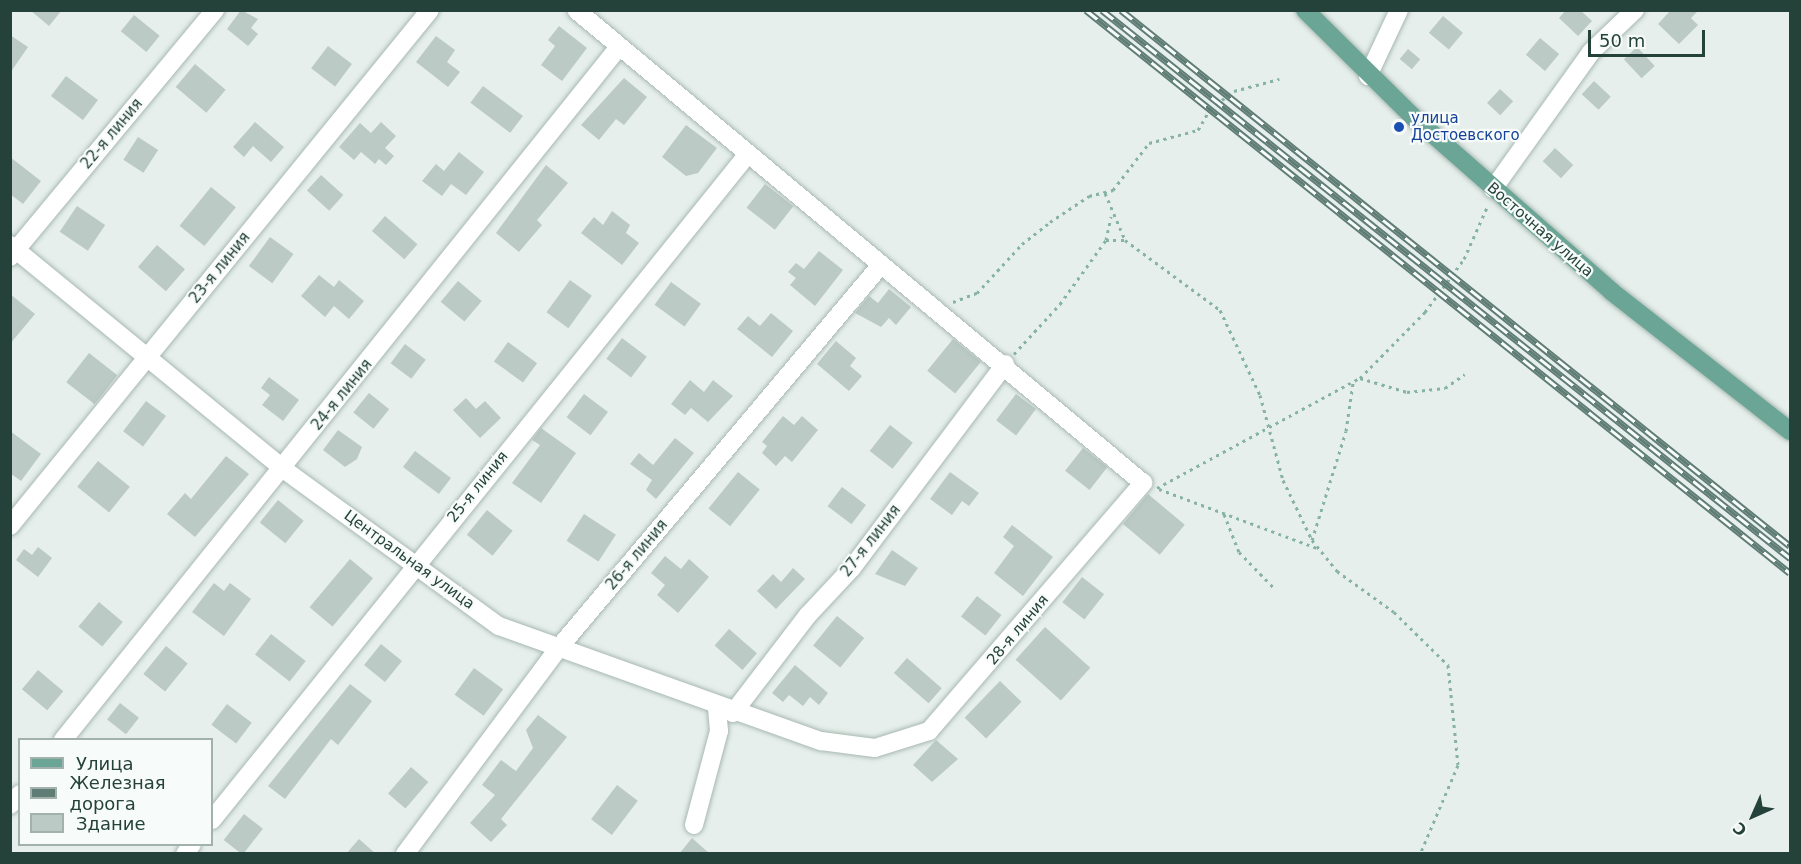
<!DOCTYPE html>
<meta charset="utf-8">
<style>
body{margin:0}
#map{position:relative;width:1801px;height:864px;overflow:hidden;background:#e6efeb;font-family:"DejaVu Sans",sans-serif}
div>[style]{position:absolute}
.building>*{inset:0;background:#bbcac4;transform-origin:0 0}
.path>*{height:3px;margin-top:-1.5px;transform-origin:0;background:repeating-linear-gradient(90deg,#86b3a5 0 3px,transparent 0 7.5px)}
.roads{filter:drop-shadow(0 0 2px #a8b8b2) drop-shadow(0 0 2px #a8b8b2)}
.minor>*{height:18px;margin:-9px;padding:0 9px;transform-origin:9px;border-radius:9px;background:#fff}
.major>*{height:18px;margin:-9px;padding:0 9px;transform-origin:9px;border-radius:9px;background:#6aa596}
.rail>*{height:7px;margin-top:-3.5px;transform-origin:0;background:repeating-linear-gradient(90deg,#f7fbf9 0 14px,#5f7d75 0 28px);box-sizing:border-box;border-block:2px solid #5f7d75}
.dots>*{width:16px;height:16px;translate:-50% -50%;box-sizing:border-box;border:3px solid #f7fbf9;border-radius:50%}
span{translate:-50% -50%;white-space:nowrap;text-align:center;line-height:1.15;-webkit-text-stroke:4.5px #f7fbf9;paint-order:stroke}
.transit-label{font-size:15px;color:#164399}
.left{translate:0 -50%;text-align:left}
.street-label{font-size:15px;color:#24423a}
.frame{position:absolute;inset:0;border:12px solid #24423a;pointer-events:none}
.legend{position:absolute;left:18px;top:738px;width:195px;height:108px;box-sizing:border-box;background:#f7fbf9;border:2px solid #a3b1ad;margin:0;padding:8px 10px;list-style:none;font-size:18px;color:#24423a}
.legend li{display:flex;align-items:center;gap:12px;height:30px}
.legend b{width:30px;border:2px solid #a3b1ad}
.north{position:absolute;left:1723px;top:786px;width:60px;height:60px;-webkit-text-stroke:4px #f7fbf9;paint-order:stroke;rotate:225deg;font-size:16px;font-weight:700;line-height:24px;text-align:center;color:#24423a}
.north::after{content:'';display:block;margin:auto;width:21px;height:27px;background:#24423a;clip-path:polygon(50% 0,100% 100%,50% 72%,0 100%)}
.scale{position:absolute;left:1588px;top:30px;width:117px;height:27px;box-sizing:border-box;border:3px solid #24423a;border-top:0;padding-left:8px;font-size:18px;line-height:21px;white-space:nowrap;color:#24423a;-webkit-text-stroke:4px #f7fbf9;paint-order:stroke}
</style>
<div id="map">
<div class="building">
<i style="clip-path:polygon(30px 10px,62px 10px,49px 26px)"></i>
<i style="clip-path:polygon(241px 10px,258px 19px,251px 28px,258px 34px,248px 46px,227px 29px)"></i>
<i style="clip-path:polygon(1566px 10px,1580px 10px,1592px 21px,1578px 36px,1559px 18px)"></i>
<i style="clip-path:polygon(1671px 10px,1699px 10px,1691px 18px,1698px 25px,1679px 44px,1658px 24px)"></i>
<i style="left:134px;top:15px;width:33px;height:21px;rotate:39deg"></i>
<i style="left:1443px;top:16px;width:26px;height:22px;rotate:40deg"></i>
<i style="clip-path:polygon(559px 26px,587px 48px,562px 81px,541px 65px,555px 46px,548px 40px)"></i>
<i style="clip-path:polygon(10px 35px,28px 47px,10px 73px)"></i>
<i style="clip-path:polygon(436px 36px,455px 50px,447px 62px,460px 72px,448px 87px,416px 62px)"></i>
<i style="left:1540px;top:38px;width:25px;height:22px;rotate:40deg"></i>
<i style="left:328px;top:46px;width:30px;height:28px;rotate:37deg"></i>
<i style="left:1637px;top:47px;width:26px;height:18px;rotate:47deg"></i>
<i style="left:1408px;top:49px;width:16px;height:13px;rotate:40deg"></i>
<i style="left:195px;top:64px;width:40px;height:30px;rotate:40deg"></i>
<i style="left:66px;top:76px;width:40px;height:25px;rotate:37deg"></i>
<i style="clip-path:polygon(624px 78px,647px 97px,624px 125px,616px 119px,599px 140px,581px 125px)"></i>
<i style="left:1594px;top:81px;width:23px;height:18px;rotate:43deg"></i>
<i style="left:483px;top:86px;width:50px;height:21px;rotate:37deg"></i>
<i style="left:1500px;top:89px;width:18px;height:19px;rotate:43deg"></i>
<i style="clip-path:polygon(255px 122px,284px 147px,271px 162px,253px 146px,244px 157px,233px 147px)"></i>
<i style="clip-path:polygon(381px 122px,396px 136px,385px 148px,394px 156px,386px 165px,379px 159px,375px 164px,361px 152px,354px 160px,339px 147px,360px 123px,371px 133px)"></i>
<i style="clip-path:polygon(686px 125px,717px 148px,698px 173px,686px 176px,662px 157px)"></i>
<i style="left:138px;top:137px;width:24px;height:27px;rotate:33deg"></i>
<i style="left:1555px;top:148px;width:25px;height:18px;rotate:43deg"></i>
<i style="clip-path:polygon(459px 152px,484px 172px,466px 195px,451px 184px,442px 196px,422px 181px,436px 164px,444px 171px)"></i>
<i style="clip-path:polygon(10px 157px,41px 181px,23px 204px,10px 194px)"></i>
<i style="clip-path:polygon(546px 165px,568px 183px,537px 220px,542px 225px,519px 252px,496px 233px)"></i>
<i style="left:321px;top:175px;width:30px;height:21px;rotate:42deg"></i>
<i style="left:765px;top:184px;width:36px;height:30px;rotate:38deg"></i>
<i style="left:211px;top:187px;width:32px;height:50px;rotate:39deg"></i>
<i style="left:77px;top:206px;width:34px;height:31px;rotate:34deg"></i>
<i style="clip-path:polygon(612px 211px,630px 225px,626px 233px,639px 243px,622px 265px,581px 233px,594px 217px,603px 225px)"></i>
<i style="left:385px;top:216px;width:43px;height:20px;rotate:41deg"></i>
<i style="left:270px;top:237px;width:29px;height:36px;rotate:36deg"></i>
<i style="left:157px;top:245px;width:37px;height:29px;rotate:41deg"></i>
<i style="clip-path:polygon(819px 251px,843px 270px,815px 306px,790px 285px,796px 278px,788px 272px,796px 263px,804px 269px)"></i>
<i style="clip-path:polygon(319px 275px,334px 287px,339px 280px,364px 301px,349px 319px,334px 306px,325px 317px,301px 296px)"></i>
<i style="left:570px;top:280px;width:27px;height:40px;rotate:36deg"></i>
<i style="left:458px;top:281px;width:31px;height:27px;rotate:40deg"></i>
<i style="left:671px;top:282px;width:37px;height:28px;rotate:36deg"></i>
<i style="clip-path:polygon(889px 289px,911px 307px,896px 325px,889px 318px,881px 327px,855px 313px,869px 296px,878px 303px)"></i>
<i style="clip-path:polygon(10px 294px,35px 314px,10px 344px)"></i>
<i style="clip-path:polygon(771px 313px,793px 331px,772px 357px,737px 329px,748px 316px,760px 326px)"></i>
<i style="left:622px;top:338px;width:31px;height:26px;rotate:37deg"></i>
<i style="left:953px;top:339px;width:36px;height:41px;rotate:39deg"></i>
<i style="clip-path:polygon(836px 341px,856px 358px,850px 366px,862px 376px,849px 391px,817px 364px)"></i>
<i style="left:508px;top:342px;width:36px;height:24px;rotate:36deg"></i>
<i style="left:405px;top:344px;width:26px;height:24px;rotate:37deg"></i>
<i style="left:89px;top:353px;width:36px;height:37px;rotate:38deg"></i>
<i style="clip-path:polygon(269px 377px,299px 400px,283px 421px,262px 405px,270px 395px,261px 388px)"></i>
<i style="clip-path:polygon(690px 380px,704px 392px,713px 380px,733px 396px,708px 422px,691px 408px,685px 415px,671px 404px)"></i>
<i style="left:369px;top:393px;width:26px;height:25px;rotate:39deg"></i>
<i style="left:584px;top:394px;width:30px;height:29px;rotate:37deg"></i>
<i style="left:1016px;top:394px;width:25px;height:33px;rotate:37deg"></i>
<i style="clip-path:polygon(466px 398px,476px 409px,485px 401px,501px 418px,480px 438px,453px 410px)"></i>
<i style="left:146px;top:401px;width:25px;height:38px;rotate:37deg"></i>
<i style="clip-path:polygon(783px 416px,794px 425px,802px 416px,818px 430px,792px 462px,785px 456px,776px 466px,762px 453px,767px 446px,762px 442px)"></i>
<i style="left:890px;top:425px;width:29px;height:33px;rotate:38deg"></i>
<i style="clip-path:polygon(541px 428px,576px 453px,541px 503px,512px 483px,540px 445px,532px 440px)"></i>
<i style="clip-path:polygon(338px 430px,362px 447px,357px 459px,345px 467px,323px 450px)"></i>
<i style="clip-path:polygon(10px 431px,41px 454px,21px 481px,10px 473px)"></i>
<i style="clip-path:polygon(675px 438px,694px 453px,656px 499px,646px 490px,652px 480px,630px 464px,639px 453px,653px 465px)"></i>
<i style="left:1083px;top:448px;width:31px;height:29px;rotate:38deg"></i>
<i style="left:415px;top:451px;width:45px;height:20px;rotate:37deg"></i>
<i style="clip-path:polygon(226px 456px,249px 474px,195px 537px,167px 514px,185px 493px,191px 499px)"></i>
<i style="left:98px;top:461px;width:41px;height:33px;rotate:39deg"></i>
<i style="left:738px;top:472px;width:28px;height:47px;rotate:39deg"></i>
<i style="clip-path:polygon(950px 472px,979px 493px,969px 506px,962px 501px,952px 515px,930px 499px)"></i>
<i style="left:842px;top:487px;width:30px;height:24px;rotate:37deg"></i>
<i style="left:1148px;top:494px;width:48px;height:39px;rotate:40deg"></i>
<i style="left:278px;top:500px;width:33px;height:29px;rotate:39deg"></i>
<i style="left:487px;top:510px;width:33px;height:32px;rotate:39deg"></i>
<i style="left:584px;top:514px;width:38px;height:32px;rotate:33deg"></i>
<i style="clip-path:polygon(1012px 525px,1053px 557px,1023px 596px,994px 573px,1014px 546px,1003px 537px)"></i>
<i style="clip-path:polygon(38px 547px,52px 558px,38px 577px,16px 560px,24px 549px,32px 555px)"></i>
<i style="clip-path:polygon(892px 550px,918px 568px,905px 586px,875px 574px)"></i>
<i style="clip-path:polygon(665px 556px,681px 569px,689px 559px,709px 577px,678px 613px,657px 595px,665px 585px,651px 573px)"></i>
<i style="left:350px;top:559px;width:30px;height:63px;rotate:40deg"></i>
<i style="clip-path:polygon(793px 568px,805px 579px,776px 609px,757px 591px,773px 574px,781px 582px)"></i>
<i style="left:1082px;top:577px;width:28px;height:32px;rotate:38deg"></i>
<i style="clip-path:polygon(214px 583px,224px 591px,230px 583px,251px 599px,224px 636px,192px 612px)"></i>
<i style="left:977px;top:596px;width:31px;height:26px;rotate:38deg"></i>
<i style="left:99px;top:602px;width:31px;height:32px;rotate:40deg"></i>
<i style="left:837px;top:616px;width:35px;height:38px;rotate:39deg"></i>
<i style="left:1045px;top:627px;width:61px;height:44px;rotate:42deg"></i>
<i style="left:729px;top:629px;width:37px;height:22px;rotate:41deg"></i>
<i style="left:271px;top:634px;width:44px;height:26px;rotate:38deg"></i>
<i style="left:381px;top:644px;width:27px;height:27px;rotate:39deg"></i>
<i style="left:166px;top:646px;width:28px;height:36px;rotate:39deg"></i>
<i style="left:907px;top:658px;width:46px;height:20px;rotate:41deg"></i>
<i style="clip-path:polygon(795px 665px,828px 693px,819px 705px,810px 697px,803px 706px,789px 695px,783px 702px,772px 693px)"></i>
<i style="left:474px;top:668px;width:36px;height:33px;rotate:36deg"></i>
<i style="left:38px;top:670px;width:33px;height:25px;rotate:40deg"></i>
<i style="left:1000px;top:681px;width:30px;height:51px;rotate:44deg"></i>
<i style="clip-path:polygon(350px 684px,372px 701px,338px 745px,331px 739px,285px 799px,268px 786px)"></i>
<i style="left:120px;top:703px;width:24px;height:21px;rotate:38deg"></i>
<i style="left:227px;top:704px;width:31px;height:26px;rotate:37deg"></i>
<i style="clip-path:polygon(538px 715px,567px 737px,501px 819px,507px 825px,491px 842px,470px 823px,495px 795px,482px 785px,501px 760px,516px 771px,533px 748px,526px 730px)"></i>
<i style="clip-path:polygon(936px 740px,958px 759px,932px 782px,913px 765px)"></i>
<i style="left:411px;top:767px;width:23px;height:35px;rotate:41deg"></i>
<i style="left:617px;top:785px;width:26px;height:43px;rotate:37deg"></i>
<i style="left:244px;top:814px;width:24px;height:33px;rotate:38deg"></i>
<i style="clip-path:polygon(692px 838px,710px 854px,679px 854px)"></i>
<i style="clip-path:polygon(359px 839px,376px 854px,346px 854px)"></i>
</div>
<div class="path">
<i style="left:1105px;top:193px;width:51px;rotate:66.9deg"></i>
<i style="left:1125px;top:240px;width:118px;rotate:36.4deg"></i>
<i style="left:1220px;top:310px;width:94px;rotate:64.8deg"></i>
<i style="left:1260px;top:395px;width:88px;rotate:74.9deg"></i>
<i style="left:1283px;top:480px;width:67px;rotate:64.2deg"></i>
<i style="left:1312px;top:540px;width:40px;rotate:51deg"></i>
<i style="left:1337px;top:571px;width:70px;rotate:35.7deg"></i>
<i style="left:1394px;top:612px;width:76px;rotate:44.5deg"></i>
<i style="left:1448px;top:665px;width:100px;rotate:84.3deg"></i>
<i style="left:1458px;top:765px;width:97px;rotate:113.1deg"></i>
<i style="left:1106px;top:240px;width:19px"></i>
<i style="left:953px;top:302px;width:26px;rotate:-21deg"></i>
<i style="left:977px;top:293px;width:67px;rotate:-47.4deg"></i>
<i style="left:1022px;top:244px;width:36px;rotate:-38deg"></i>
<i style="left:1050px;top:222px;width:47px;rotate:-33.7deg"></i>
<i style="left:1089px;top:196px;width:25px;rotate:-14deg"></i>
<i style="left:1113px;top:190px;width:59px;rotate:-52.5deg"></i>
<i style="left:1149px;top:143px;width:51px;rotate:-14.9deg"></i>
<i style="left:1198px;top:130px;width:24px;rotate:-60deg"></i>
<i style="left:1210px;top:109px;width:30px;rotate:-37deg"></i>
<i style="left:1234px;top:91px;width:47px;rotate:-14.9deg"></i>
<i style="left:1014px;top:354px;width:68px;rotate:-47.4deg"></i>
<i style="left:1060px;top:304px;width:79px;rotate:-54.3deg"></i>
<i style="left:1106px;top:240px;width:24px;rotate:-78deg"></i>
<i style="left:1360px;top:378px;width:93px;rotate:-45.4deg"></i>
<i style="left:1425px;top:312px;width:66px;rotate:-53.7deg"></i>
<i style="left:1464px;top:259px;width:59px;rotate:-66deg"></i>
<i style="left:1157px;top:488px;width:231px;rotate:-28.5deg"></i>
<i style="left:1360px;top:378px;width:49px;rotate:16.6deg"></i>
<i style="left:1407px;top:392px;width:38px;rotate:-6deg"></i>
<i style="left:1445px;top:388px;width:24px;rotate:-35deg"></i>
<i style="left:1159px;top:489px;width:169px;rotate:20.5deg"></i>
<i style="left:1224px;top:514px;width:41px;rotate:68.5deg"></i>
<i style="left:1239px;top:552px;width:49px;rotate:45.8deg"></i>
<i style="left:1312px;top:540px;width:114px;rotate:-72.7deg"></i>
<i style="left:1346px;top:431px;width:49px;rotate:-81.7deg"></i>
</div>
<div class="roads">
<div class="minor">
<i style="left:1368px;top:76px;width:73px;rotate:-64.8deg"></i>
<i style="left:1493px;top:189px;width:168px;rotate:-54.4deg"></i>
<i style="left:1591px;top:52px;width:61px;rotate:-43.7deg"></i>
<i style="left:10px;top:245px;width:352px;rotate:39.3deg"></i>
<i style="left:282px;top:468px;width:268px;rotate:36.1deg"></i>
<i style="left:499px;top:626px;width:342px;rotate:19.7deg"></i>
<i style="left:821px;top:741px;width:54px;rotate:7.4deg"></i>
<i style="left:875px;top:748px;width:57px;rotate:-17.5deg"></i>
<i style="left:929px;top:731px;width:328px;rotate:-49.2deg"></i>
<i style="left:1143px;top:483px;width:738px;rotate:-140.16deg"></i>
<i style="left:10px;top:257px;width:321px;rotate:-50.3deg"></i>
<i style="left:10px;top:526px;width:665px;rotate:-50.86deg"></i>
<i style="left:733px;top:713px;width:123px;rotate:-52.6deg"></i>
<i style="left:808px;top:615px;width:64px;rotate:-46.9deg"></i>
<i style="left:852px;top:568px;width:255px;rotate:-53.1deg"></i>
<i style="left:63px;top:740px;width:887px;rotate:-51.27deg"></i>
<i style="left:10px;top:805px;width:15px;rotate:-48deg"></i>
<i style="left:212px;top:820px;width:853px;rotate:-51.18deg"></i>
<i style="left:694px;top:825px;width:97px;rotate:-75.1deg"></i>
<i style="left:719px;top:731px;width:23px;rotate:-95deg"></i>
<i style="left:185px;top:854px;width:12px;rotate:-55deg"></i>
<i style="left:405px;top:854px;width:254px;rotate:-53.3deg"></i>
<i style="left:557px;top:650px;width:502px;rotate:-49.93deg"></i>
</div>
<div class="major">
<i style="left:1305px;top:10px;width:151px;rotate:44.7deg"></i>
<i style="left:1412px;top:116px;width:266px;rotate:41.3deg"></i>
<i style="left:1612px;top:292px;width:226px;rotate:38deg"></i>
</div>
</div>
<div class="rail">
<i style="left:1086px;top:10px;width:901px;rotate:38.65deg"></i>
<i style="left:1102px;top:10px;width:880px;rotate:38.54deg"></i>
<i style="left:1121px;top:10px;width:857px;rotate:38.7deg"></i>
</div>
<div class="dots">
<i style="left:1399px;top:127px;background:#1a4fb4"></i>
</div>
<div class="transit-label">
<span class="left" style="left:1411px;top:127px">улица<br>Достоевского</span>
</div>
<div class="street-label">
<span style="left:112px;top:134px;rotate:-50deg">22-я линия</span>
<span style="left:1540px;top:230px;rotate:41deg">Восточная улица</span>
<span style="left:220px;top:268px;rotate:-51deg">23-я линия</span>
<span style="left:342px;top:395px;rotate:-51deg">24-я линия</span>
<span style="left:478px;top:487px;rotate:-51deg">25-я линия</span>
<span style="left:871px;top:541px;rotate:-52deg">27-я линия</span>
<span style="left:637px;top:555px;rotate:-50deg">26-я линия</span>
<span style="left:409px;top:560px;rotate:36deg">Центральная улица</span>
<span style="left:1018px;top:630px;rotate:-50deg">28-я линия</span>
</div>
<div class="frame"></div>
<ul class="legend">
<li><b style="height:8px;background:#6aa596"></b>Улица</li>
<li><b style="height:8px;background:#5f7d75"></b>Железная дорога</li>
<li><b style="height:16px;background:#bbcac4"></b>Здание</li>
</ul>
<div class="north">С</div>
<div class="scale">50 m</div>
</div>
